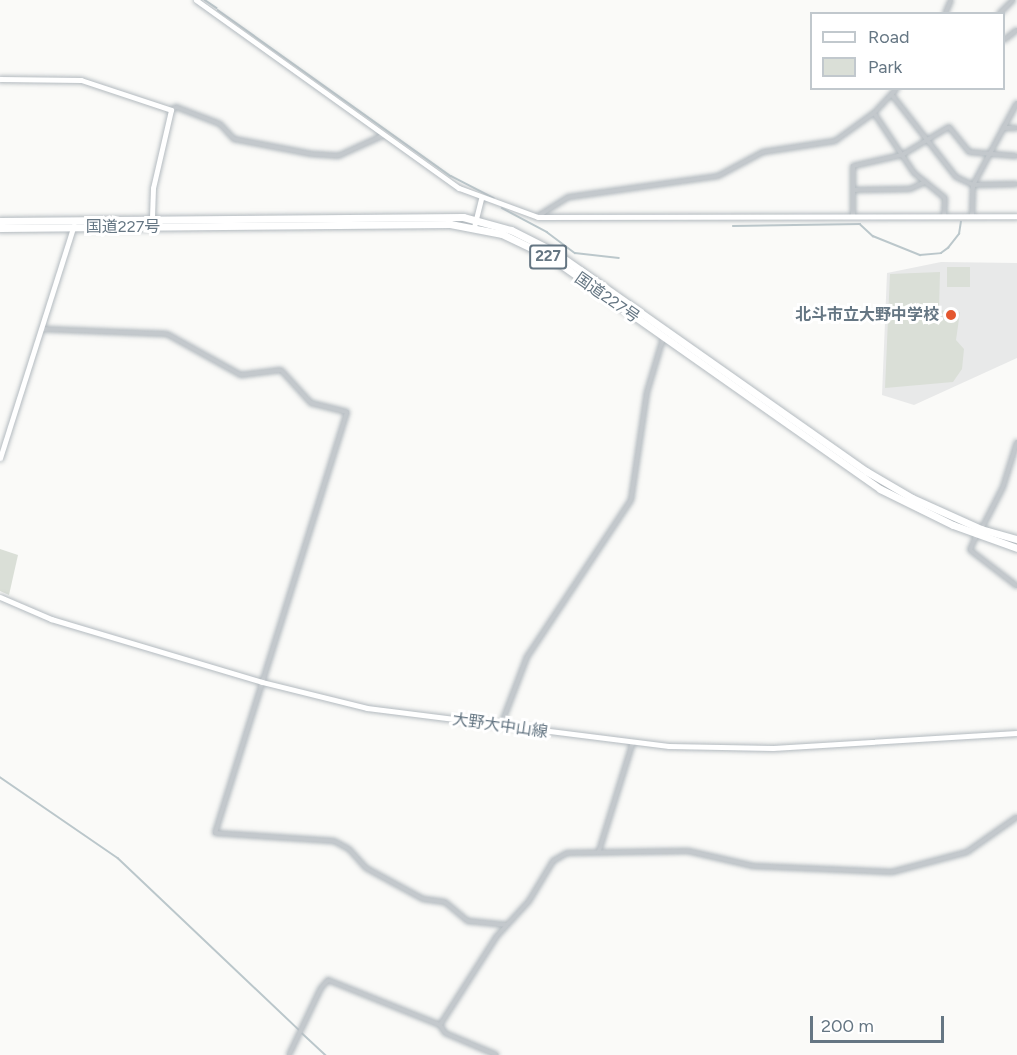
<!DOCTYPE html>
<meta charset="utf-8">
<style>
body{margin:0}
#map{position:relative;width:1017px;height:1055px;overflow:hidden;background:#fafaf8;font-family:Figtree,"Noto Sans JP",sans-serif}
div>[style]{position:absolute}
.built>*{inset:0;background:#e8e9e9}
.green>*{inset:0;background:#dadfd7;transform-origin:0 0}
.stream>*{height:1.5px;margin:-0.75px;padding:0 0.75px;transform-origin:0.75px;border-radius:0.75px;background:#bbc7cb}
.roads{filter:drop-shadow(0 0 2px #b3babf) drop-shadow(0 0 2px #b3babf)}
.street>*{height:4px;margin:-2px;padding:0 2px;transform-origin:2px;border-radius:2px;background:#c3c8cc}
.secondary>*{height:5px;margin:-2.5px;padding:0 2.5px;transform-origin:2.5px;border-radius:2.5px;background:#fff}
.highway>*{height:7px;margin:-3.5px;padding:0 3.5px;transform-origin:3.5px;border-radius:3.5px;background:#fff}
.dots>*{width:16px;height:16px;translate:-50% -50%;box-sizing:border-box;border:3px solid #fff;border-radius:50%}
span{translate:-50% -50%;white-space:nowrap;text-align:center;line-height:1.15;-webkit-text-stroke:6px #fff;paint-order:stroke}
.shield-label span{padding:2px 4px;background:#fff;border:2px solid;border-radius:4px;-webkit-text-stroke-width:0}
.shield-label{font-size:15px;color:#657683;font-weight:700}
.street-label{font-size:16px;color:#657683}
.poi-label{font-size:16px;color:#657683;font-weight:700}
.right{translate:-100% -50%;text-align:right}
.legend{position:absolute;left:810px;top:12px;width:195px;height:78px;box-sizing:border-box;background:#fff;border:2px solid #c1c8cd;margin:0;padding:8px 10px;list-style:none;font-size:18px;color:#657683}
.legend li{display:flex;align-items:center;gap:12px;height:30px}
.legend b{width:30px;border:2px solid #c1c8cd}
.scale{position:absolute;left:810px;top:1016px;width:134px;height:27px;box-sizing:border-box;border:3px solid #657683;border-top:0;padding-left:8px;font-size:18px;line-height:21px;white-space:nowrap;color:#657683;-webkit-text-stroke:4px #fff;paint-order:stroke}
</style>
<div id="map">
<div class="built">
<i style="clip-path:polygon(941px 262px,1017px 263px,1017px 358px,914px 405px,882px 395px,887px 273px)"></i>
</div>
<div class="green">
<i style="left:947px;top:267px;width:23px;height:20px"></i>
<i style="clip-path:polygon(940px 272px,939px 310px,960px 312px,956px 340px,964px 349px,962px 369px,953px 382px,885px 388px,890px 274px)"></i>
<i style="clip-path:polygon(0 549px,18px 555px,9px 595px,0 591px)"></i>
</div>
<div class="stream">
<i style="left:205px;top:0;width:14px;rotate:34deg"></i>
<i style="left:218px;top:10px;width:286px;rotate:35.5deg"></i>
<i style="left:451px;top:176px;width:48px;rotate:27.1deg"></i>
<i style="left:502px;top:208px;width:51px;rotate:28.1deg"></i>
<i style="left:547px;top:232px;width:35px;rotate:37deg"></i>
<i style="left:575px;top:253px;width:44px;rotate:6.5deg"></i>
<i style="left:733px;top:226px;width:127px;rotate:-0.9deg"></i>
<i style="left:860px;top:224px;width:18px;rotate:43deg"></i>
<i style="left:873px;top:236px;width:51px;rotate:22deg"></i>
<i style="left:920px;top:255px;width:21px;rotate:-5deg"></i>
<i style="left:941px;top:253px;width:9px;rotate:-36deg"></i>
<i style="left:948px;top:248px;width:18px;rotate:-52deg"></i>
<i style="left:959px;top:234px;width:12px;rotate:-81deg"></i>
<i style="left:0;top:777px;width:143px;rotate:34.5deg"></i>
<i style="left:118px;top:858px;width:250px;rotate:43.5deg"></i>
<i style="left:302px;top:1033px;width:33px;rotate:43deg"></i>
</div>
<div class="roads">
<div class="street">
<i style="left:945px;top:14px;width:15px;rotate:-67deg"></i>
<i style="left:999px;top:14px;width:20px;rotate:-45deg"></i>
<i style="left:1004px;top:40px;width:16px;rotate:-38deg"></i>
<i style="left:892px;top:95px;width:104px;rotate:52deg"></i>
<i style="left:956px;top:177px;width:19px;rotate:25deg"></i>
<i style="left:973px;top:185px;width:44px;rotate:-1.3deg"></i>
<i style="left:171px;top:110px;width:6px;rotate:-31deg"></i>
<i style="left:176px;top:107px;width:47px;rotate:21.1deg"></i>
<i style="left:220px;top:124px;width:21px;rotate:47deg"></i>
<i style="left:234px;top:139px;width:79px;rotate:10.9deg"></i>
<i style="left:312px;top:154px;width:26px;rotate:4deg"></i>
<i style="left:338px;top:156px;width:51px;rotate:-24.5deg"></i>
<i style="left:874px;top:113px;width:72px;rotate:56.3deg"></i>
<i style="left:914px;top:173px;width:40px;rotate:39deg"></i>
<i style="left:945px;top:198px;width:18px;rotate:93deg"></i>
<i style="left:1003px;top:128px;width:14px"></i>
<i style="left:853px;top:190px;width:57px;rotate:-1deg"></i>
<i style="left:910px;top:189px;width:17px;rotate:-25deg"></i>
<i style="left:538px;top:216px;width:36px;rotate:-32deg"></i>
<i style="left:569px;top:197px;width:150px;rotate:-8deg"></i>
<i style="left:718px;top:176px;width:51px;rotate:-28.1deg"></i>
<i style="left:763px;top:152px;width:73px;rotate:-8.7deg"></i>
<i style="left:835px;top:141px;width:48px;rotate:-35.7deg"></i>
<i style="left:874px;top:113px;width:34px;rotate:-47deg"></i>
<i style="left:972px;top:216px;width:31px;rotate:-88deg"></i>
<i style="left:973px;top:185px;width:93px;rotate:-61.8deg"></i>
<i style="left:853px;top:217px;width:51px;rotate:-90deg"></i>
<i style="left:853px;top:166px;width:50px;rotate:-12.7deg"></i>
<i style="left:902px;top:155px;width:55px;rotate:-30.8deg"></i>
<i style="left:949px;top:127px;width:32px;rotate:51deg"></i>
<i style="left:969px;top:152px;width:48px;rotate:4.8deg"></i>
<i style="left:41px;top:329px;width:126px;rotate:2.3deg"></i>
<i style="left:167px;top:334px;width:85px;rotate:29deg"></i>
<i style="left:241px;top:375px;width:40px;rotate:-7.1deg"></i>
<i style="left:281px;top:370px;width:45px;rotate:47.7deg"></i>
<i style="left:311px;top:403px;width:37px;rotate:14deg"></i>
<i style="left:347px;top:412px;width:441px;rotate:107.4deg"></i>
<i style="left:215px;top:833px;width:119px;rotate:3.8deg"></i>
<i style="left:334px;top:841px;width:17px;rotate:28deg"></i>
<i style="left:349px;top:849px;width:25px;rotate:48deg"></i>
<i style="left:366px;top:868px;width:65px;rotate:28.5deg"></i>
<i style="left:423px;top:899px;width:22px;rotate:8deg"></i>
<i style="left:445px;top:902px;width:30px;rotate:40deg"></i>
<i style="left:468px;top:921px;width:39px;rotate:6deg"></i>
<i style="left:982px;top:528px;width:46px;rotate:-62.9deg"></i>
<i style="left:1003px;top:487px;width:47px;rotate:-72.7deg"></i>
<i style="left:977px;top:534px;width:17px;rotate:114deg"></i>
<i style="left:970px;top:550px;width:59px;rotate:37.5deg"></i>
<i style="left:501px;top:725px;width:73px;rotate:-69.1deg"></i>
<i style="left:527px;top:657px;width:188px;rotate:-56.5deg"></i>
<i style="left:631px;top:500px;width:109px;rotate:-81.6deg"></i>
<i style="left:647px;top:392px;width:59px;rotate:-73.4deg"></i>
<i style="left:599px;top:851px;width:114px;rotate:-72.7deg"></i>
<i style="left:440px;top:1025px;width:106px;rotate:-57.4deg"></i>
<i style="left:497px;top:936px;width:47px;rotate:-47.6deg"></i>
<i style="left:529px;top:901px;width:47px;rotate:-59deg"></i>
<i style="left:553px;top:861px;width:16px;rotate:-30deg"></i>
<i style="left:567px;top:853px;width:121px;rotate:-0.9deg"></i>
<i style="left:688px;top:851px;width:67px;rotate:13deg"></i>
<i style="left:753px;top:866px;width:139px;rotate:2.5deg"></i>
<i style="left:892px;top:872px;width:78px;rotate:-14.9deg"></i>
<i style="left:967px;top:852px;width:61px;rotate:-35deg"></i>
<i style="left:289px;top:1055px;width:74px;rotate:-64.5deg"></i>
<i style="left:321px;top:988px;width:11px;rotate:-49deg"></i>
<i style="left:328px;top:980px;width:121px;rotate:21.9deg"></i>
<i style="left:440px;top:1025px;width:9px;rotate:58deg"></i>
<i style="left:445px;top:1033px;width:56px;rotate:22.9deg"></i>
</div>
<div class="secondary">
<i style="left:196px;top:0;width:323px;rotate:35.6deg"></i>
<i style="left:459px;top:188px;width:84px;rotate:20.2deg"></i>
<i style="left:538px;top:217px;width:479px;rotate:-0.1deg"></i>
<i style="left:0;top:79px;width:81px;rotate:0.7deg"></i>
<i style="left:81px;top:80px;width:95px;rotate:18.4deg"></i>
<i style="left:171px;top:110px;width:80px;rotate:103deg"></i>
<i style="left:153px;top:188px;width:34px;rotate:92deg"></i>
<i style="left:474px;top:227px;width:30px;rotate:-76deg"></i>
<i style="left:0;top:458px;width:244px;rotate:-72.4deg"></i>
<i style="left:0;top:597px;width:56px;rotate:23.3deg"></i>
<i style="left:51px;top:619px;width:220px;rotate:16.6deg"></i>
<i style="left:262px;top:682px;width:108px;rotate:13.9deg"></i>
<i style="left:367px;top:708px;width:304px;rotate:7.2deg"></i>
<i style="left:669px;top:746px;width:104px;rotate:1.1deg"></i>
<i style="left:773px;top:748px;width:244px;rotate:-3.5deg"></i>
</div>
<div class="highway">
<i style="left:0;top:221px;width:463px;rotate:-0.5deg"></i>
<i style="left:463px;top:217px;width:50px;rotate:15.2deg"></i>
<i style="left:511px;top:230px;width:47px;rotate:26.6deg"></i>
<i style="left:553px;top:251px;width:383px;rotate:35.1deg"></i>
<i style="left:866px;top:471px;width:53px;rotate:30.4deg"></i>
<i style="left:912px;top:498px;width:76px;rotate:24.2deg"></i>
<i style="left:981px;top:529px;width:37px;rotate:16deg"></i>
<i style="left:0;top:228px;width:450px;rotate:-0.5deg"></i>
<i style="left:450px;top:224px;width:53px;rotate:10.9deg"></i>
<i style="left:502px;top:234px;width:53px;rotate:25.6deg"></i>
<i style="left:550px;top:257px;width:403px;rotate:35.1deg"></i>
<i style="left:880px;top:489px;width:81px;rotate:26.3deg"></i>
<i style="left:953px;top:525px;width:68px;rotate:19.8deg"></i>
</div>
</div>
<div class="dots">
<i style="left:951px;top:315px;background:#e4572e"></i>
</div>
<div class="shield-label">
<span style="left:548px;top:257px">227</span>
</div>
<div class="street-label">
<span style="left:123px;top:227px">国道227号</span>
<span style="left:607px;top:298px;rotate:35deg">国道227号</span>
<span style="left:500px;top:726px;rotate:8deg">大野大中山線</span>
</div>
<div class="poi-label">
<span class="right" style="left:939px;top:315px">北斗市立大野中学校</span>
</div>
<ul class="legend">
<li><b style="height:8px;background:#fff"></b>Road</li>
<li><b style="height:16px;background:#dadfd7"></b>Park</li>
</ul>
<div class="scale">200 m</div>
</div>
